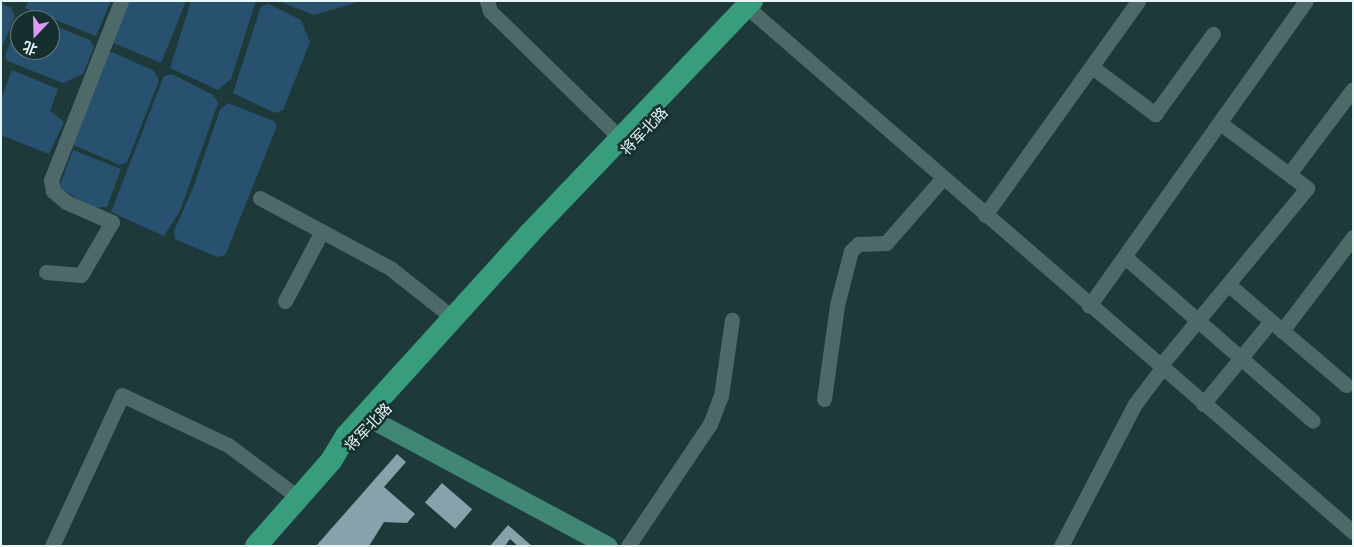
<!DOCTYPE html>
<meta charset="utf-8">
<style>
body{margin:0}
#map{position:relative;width:1354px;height:547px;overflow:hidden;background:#1e3939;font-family:"PT Sans","Noto Sans SC",sans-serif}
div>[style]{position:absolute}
.water>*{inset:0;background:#27516f}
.building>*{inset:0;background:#86a2aa;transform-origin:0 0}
.minor>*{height:15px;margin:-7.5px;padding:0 7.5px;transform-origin:7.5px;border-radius:7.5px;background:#4d6968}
.major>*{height:19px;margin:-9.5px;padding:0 9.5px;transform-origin:9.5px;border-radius:9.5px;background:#408875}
.highway>*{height:22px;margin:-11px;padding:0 11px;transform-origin:11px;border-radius:11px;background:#379d7d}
span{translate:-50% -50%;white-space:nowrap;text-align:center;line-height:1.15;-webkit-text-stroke:5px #142f2e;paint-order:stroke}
.street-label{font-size:15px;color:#e6f5f5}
.frame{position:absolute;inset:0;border:2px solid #e6f5f5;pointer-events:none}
.north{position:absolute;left:10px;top:10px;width:50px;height:50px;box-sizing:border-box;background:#142f2e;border:1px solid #687e7e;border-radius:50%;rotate:201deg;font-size:14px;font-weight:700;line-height:20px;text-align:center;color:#e6f5f5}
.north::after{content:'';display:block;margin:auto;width:18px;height:22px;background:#dc99f5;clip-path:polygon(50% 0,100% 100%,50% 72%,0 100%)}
</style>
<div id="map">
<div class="water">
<i style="clip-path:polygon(28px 1px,111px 1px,96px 36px,25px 8px)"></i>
<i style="clip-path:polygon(127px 1px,186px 1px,161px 63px,111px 42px)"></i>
<i style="clip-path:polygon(191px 1px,256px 1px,231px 79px,218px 90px,170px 68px)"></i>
<i style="clip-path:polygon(278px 1px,361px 1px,314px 15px)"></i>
<i style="clip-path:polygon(1px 3px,11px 8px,15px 16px,1px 50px)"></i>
<i style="clip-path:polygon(269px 4px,301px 20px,310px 42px,283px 110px,275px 113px,233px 93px,261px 6px)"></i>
<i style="clip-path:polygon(23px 14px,40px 20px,20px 20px,20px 50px,50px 50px,50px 24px,90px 40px,94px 47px,83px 74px,63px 83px,7px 61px,5px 56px,20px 15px)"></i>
<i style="clip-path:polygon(112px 52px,154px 71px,159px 81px,127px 162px,120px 165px,71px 144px,108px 53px)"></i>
<i style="clip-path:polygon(12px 70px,58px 89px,50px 111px,64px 122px,49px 154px,1px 135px,1px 99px)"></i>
<i style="clip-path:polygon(172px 74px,213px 95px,218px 103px,180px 211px,164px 236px,111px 212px,164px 76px)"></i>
<i style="clip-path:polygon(228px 103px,274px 121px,277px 126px,229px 246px,225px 255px,217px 257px,175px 239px,174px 231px,193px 188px,220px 110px)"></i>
<i style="clip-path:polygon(73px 150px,121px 169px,107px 207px,91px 208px,59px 187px)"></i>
</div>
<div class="building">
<i style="clip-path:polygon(397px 454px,406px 462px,384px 487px,415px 514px,407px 523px,384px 522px,369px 546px,316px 546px)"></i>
<i style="left:442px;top:483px;width:40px;height:26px;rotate:41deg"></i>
<i style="clip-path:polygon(508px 525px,532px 546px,518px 546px,510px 539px,505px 546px,490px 546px)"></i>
</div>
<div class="minor">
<i style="left:487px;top:1px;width:10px;rotate:73deg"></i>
<i style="left:490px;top:11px;width:183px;rotate:44.3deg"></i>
<i style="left:755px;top:14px;width:791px;rotate:40.9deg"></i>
<i style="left:1092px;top:67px;width:79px;rotate:36.7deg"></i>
<i style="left:1155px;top:114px;width:99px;rotate:-54.1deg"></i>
<i style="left:1289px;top:174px;width:106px;rotate:-53deg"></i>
<i style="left:260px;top:198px;width:148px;rotate:28.3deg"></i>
<i style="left:390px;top:268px;width:80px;rotate:38.4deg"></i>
<i style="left:985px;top:215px;width:263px;rotate:-54.4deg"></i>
<i style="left:1125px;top:257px;width:249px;rotate:41.1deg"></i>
<i style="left:46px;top:272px;width:35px;rotate:5deg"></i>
<i style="left:81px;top:275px;width:61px;rotate:-59.7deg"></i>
<i style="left:112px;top:222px;width:50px;rotate:-156.5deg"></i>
<i style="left:66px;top:202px;width:17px;rotate:-140deg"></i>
<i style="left:53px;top:191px;width:11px;rotate:-100deg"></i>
<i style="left:51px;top:180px;width:192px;rotate:-68.6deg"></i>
<i style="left:1229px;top:285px;width:154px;rotate:40.5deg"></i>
<i style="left:285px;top:301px;width:79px;rotate:-62.1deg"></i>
<i style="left:1089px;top:306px;width:374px;rotate:-54.6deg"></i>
<i style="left:1282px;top:331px;width:118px;rotate:-52.9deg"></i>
<i style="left:1160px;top:366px;width:231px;rotate:-50.4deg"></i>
<i style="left:1307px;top:188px;width:109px;rotate:-143.2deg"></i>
<i style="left:824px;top:399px;width:95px;rotate:-82.1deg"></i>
<i style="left:837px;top:305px;width:56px;rotate:-75.5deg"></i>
<i style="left:851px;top:251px;width:10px;rotate:-45deg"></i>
<i style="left:858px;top:244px;width:28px;rotate:-2deg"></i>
<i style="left:886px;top:243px;width:86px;rotate:-48.8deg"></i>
<i style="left:1203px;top:404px;width:107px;rotate:-50.7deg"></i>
<i style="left:52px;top:546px;width:166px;rotate:-65.1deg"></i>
<i style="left:122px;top:395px;width:117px;rotate:25.3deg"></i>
<i style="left:228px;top:445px;width:89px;rotate:36.7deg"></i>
<i style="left:628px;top:546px;width:147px;rotate:-56.1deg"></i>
<i style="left:710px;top:424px;width:30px;rotate:-69deg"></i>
<i style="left:721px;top:396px;width:77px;rotate:-81.8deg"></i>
<i style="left:1061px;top:546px;width:160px;rotate:-62.5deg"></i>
<i style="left:1135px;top:404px;width:45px;rotate:-53.1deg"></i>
</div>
<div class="major">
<i style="left:375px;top:421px;width:264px;rotate:28.2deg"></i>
</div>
<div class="highway">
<i style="left:256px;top:546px;width:113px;rotate:-48.6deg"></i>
<i style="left:331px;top:461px;width:29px;rotate:-59deg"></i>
<i style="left:346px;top:436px;width:273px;rotate:-47.8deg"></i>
<i style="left:529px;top:234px;width:323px;rotate:-46.3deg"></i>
</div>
<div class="street-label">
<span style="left:644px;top:131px;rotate:-46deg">将军北路</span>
<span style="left:368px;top:427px;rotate:-46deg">将军北路</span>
</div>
<div class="frame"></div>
<div class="north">北</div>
</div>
